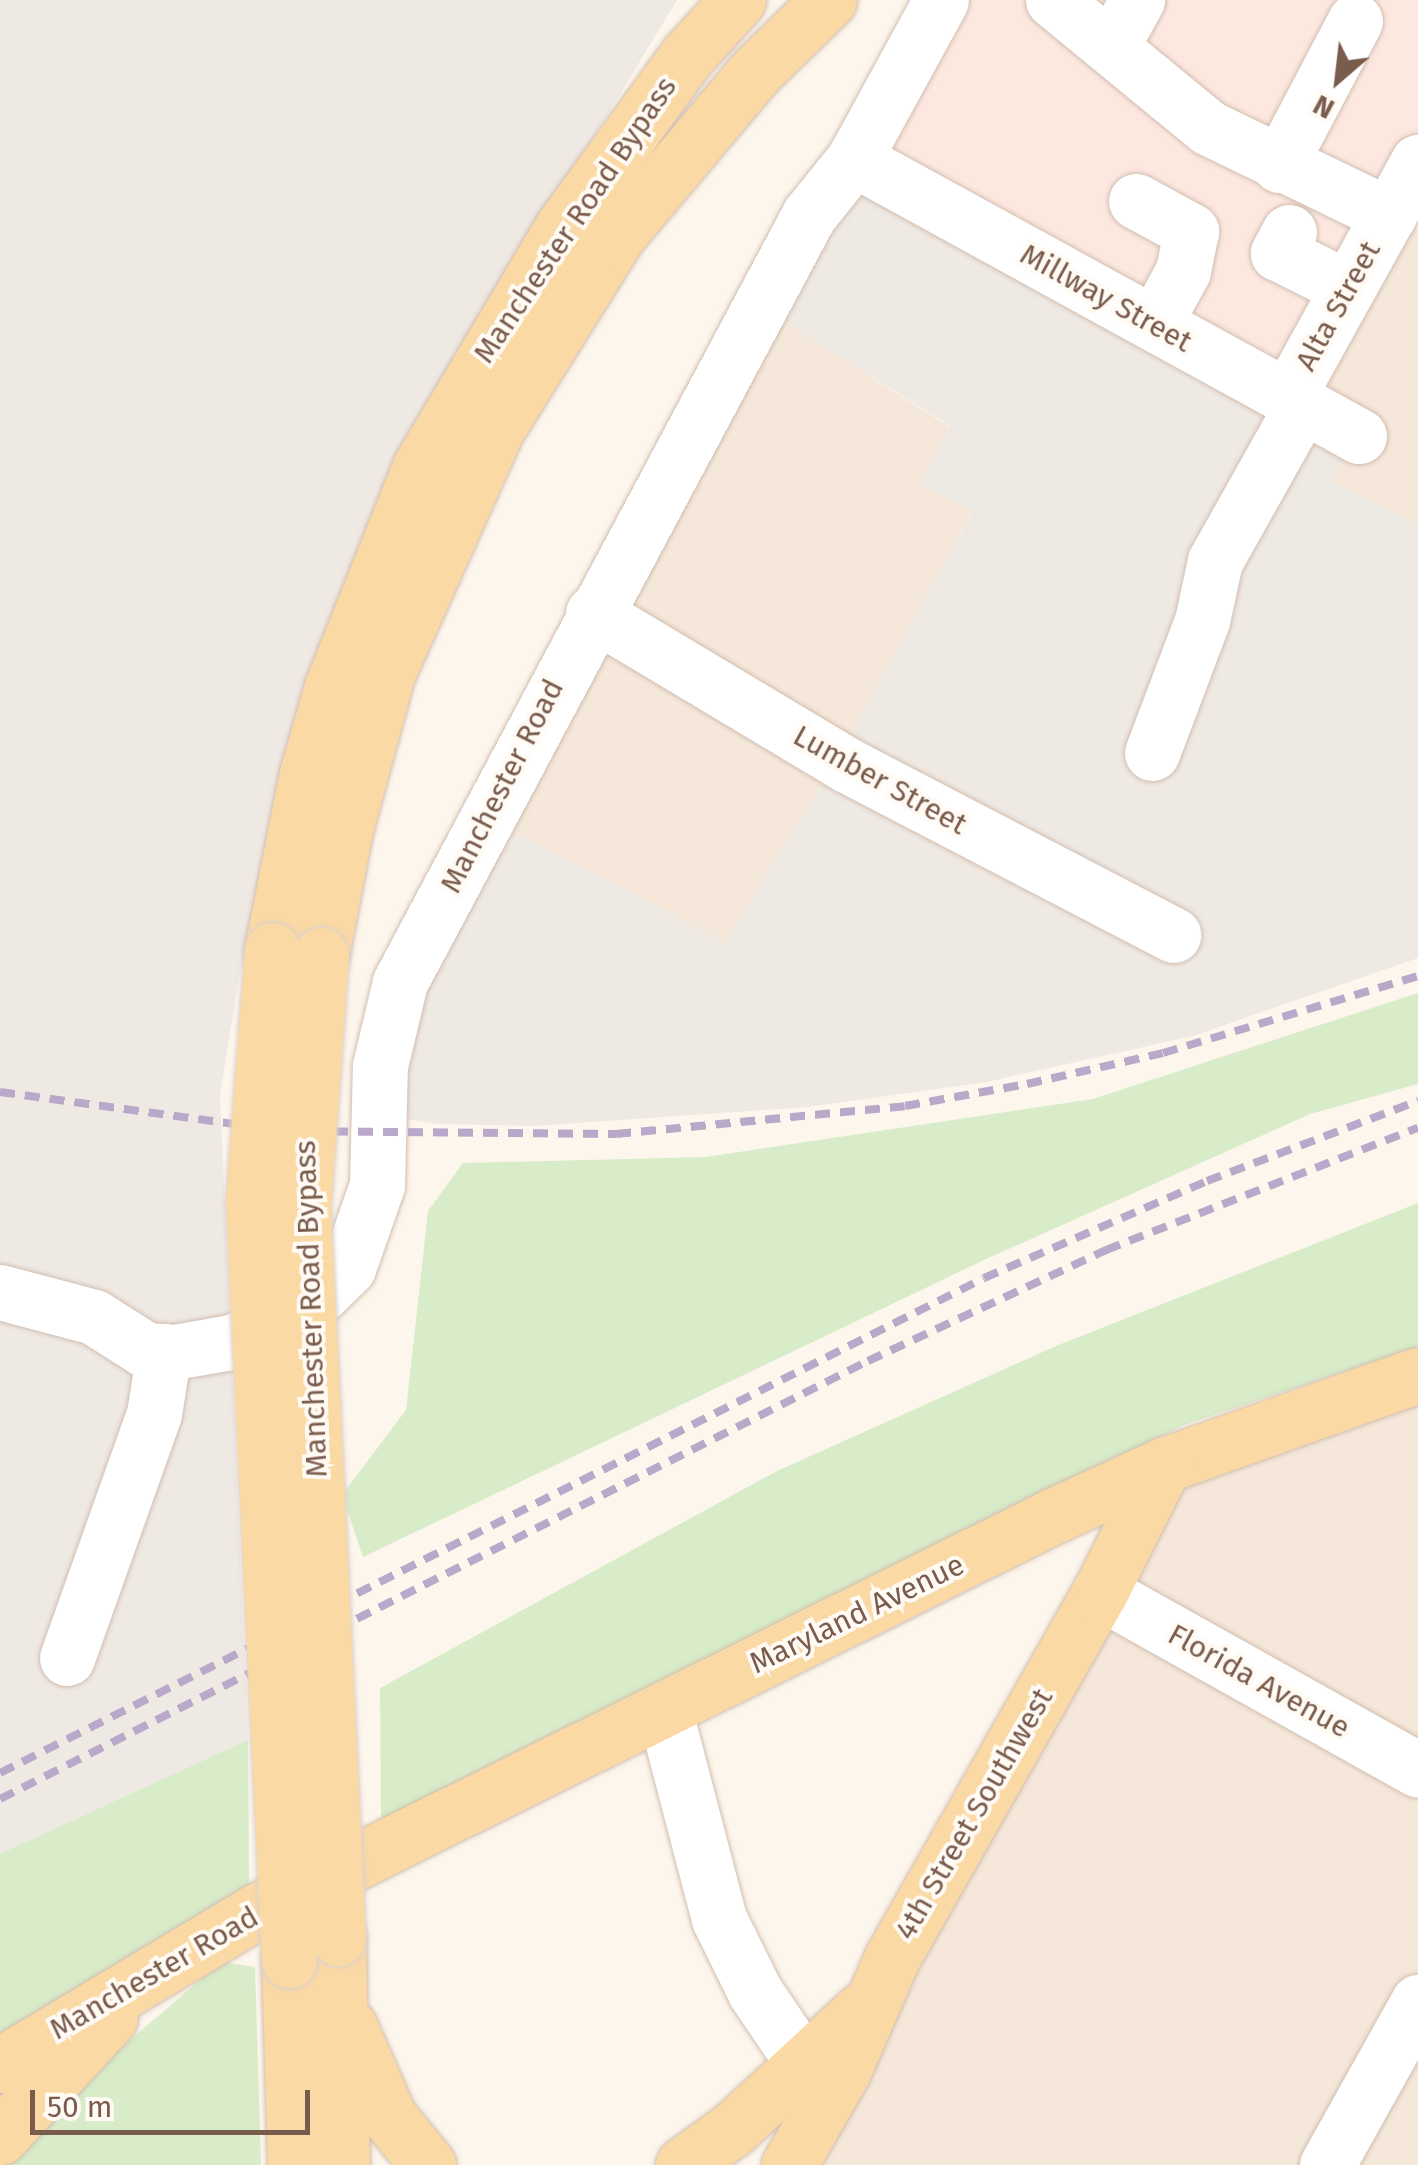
<!DOCTYPE html>
<style>
body{margin:0}
#map{position:relative;width:1418px;height:2165px;overflow:hidden;background:#fdf6ec;font-family:"Fira Sans",sans-serif}
div>[style]{position:absolute}
.residential>*{inset:0;background:#f5e8da}
.commercial>*{inset:0;background:#fde8e0}
.industrial>*{inset:0;background:#efe9e4}
.green>*{inset:0;background:#d8ecc9}
.roads{filter:drop-shadow(0 0 2px #d1beb0) drop-shadow(0 0 2px #d1beb0)}
.minor>*{height:55px;margin:-27.5px;padding:0 27.5px;transform-origin:27.5px;border-radius:27.5px;background:#fff}
.major>*{height:55px;margin:-27.5px;padding:0 27.5px;transform-origin:27.5px;border-radius:27.5px;background:#fbd9a5}
.rail>*{height:8px;margin-top:-4px;transform-origin:0;background:repeating-linear-gradient(90deg,#b9a8c9 0 15px,transparent 0 25px)}
.bridges{filter:drop-shadow(0 0 2px #dad1cd) drop-shadow(0 0 2px #dad1cd)}
.major-bridge>*{height:55px;margin:-27.5px;padding:0 27.5px;transform-origin:27.5px;border-radius:27.5px;background:#fbd9a5}
span{translate:-50% -50%;white-space:nowrap;text-align:center;line-height:1.15;-webkit-text-stroke:8px #fffaf3;paint-order:stroke}
.street-label{font-size:30px;color:#7a5c4d}
.north{position:absolute;left:1288px;top:30px;width:100px;height:100px;-webkit-text-stroke:8px #fffaf3;paint-order:stroke;rotate:208deg;font-size:28px;font-weight:700;line-height:40px;text-align:center;color:#7a5c4d}
.north::after{content:'';display:block;margin:auto;width:35px;height:45px;background:#7a5c4d;clip-path:polygon(50% 0,100% 100%,50% 72%,0 100%)}
.scale{position:absolute;left:30px;top:2090px;width:280px;height:45px;box-sizing:border-box;border:5px solid #7a5c4d;border-top:0;padding-left:12px;font-size:30px;line-height:35px;white-space:nowrap;color:#7a5c4d;-webkit-text-stroke:8px #fffaf3;paint-order:stroke}
</style>
<div id="map">
<div class="residential">
<i style="clip-path:polygon(1389px 215px,1418px 231px,1418px 525px,1330px 480px,1287px 398px)"></i>
<i style="clip-path:polygon(760px 306px,950px 427px,973px 510px,837px 759px,725px 942px,485px 817px)"></i>
<i style="clip-path:polygon(1418px 1375px,1418px 2165px,789px 2165px,1164px 1465px)"></i>
</div>
<div class="commercial">
<i style="clip-path:polygon(941px 0,1418px 0,1418px 162px,1287px 398px,854px 159px)"></i>
</div>
<div class="industrial">
<i style="clip-path:polygon(0 0,677px 0,542px 223px,280px 834px,239px 978px,220px 1095px,248px 1740px,249px 1901px,0 2048px)"></i>
<i style="clip-path:polygon(854px 159px,1359px 436px,1331px 480px,1418px 525px,1418px 958px,1193px 1036px,986px 1082px,808px 1107px,534px 1126px,438px 1124px,381px 1115px,485px 817px,725px 942px,837px 759px,973px 511px,919px 484px,950px 426px,760px 306px)"></i>
</div>
<div class="green">
<i style="clip-path:polygon(1418px 993px,1418px 1084px,1310px 1114px,984px 1260px,363px 1557px,342px 1495px,406px 1410px,428px 1211px,463px 1163px,706px 1157px,1093px 1099px)"></i>
<i style="clip-path:polygon(1418px 1203px,1418px 1347px,1184px 1425px,381px 1821px,380px 1688px,777px 1471px,1056px 1346px)"></i>
<i style="clip-path:polygon(248px 1740px,249px 1901px,0 2048px,0 1854px)"></i>
<i style="clip-path:polygon(221px 1962px,255px 1967px,261px 2165px,0 2165px,65px 2096px)"></i>
</div>
<div class="roads">
<div class="minor">
<i style="left:1053px;top:0;width:202px;rotate:39.4deg"></i>
<i style="left:1209px;top:128px;width:200px;rotate:25.8deg"></i>
<i style="left:1111px;top:47px;width:54px;rotate:-61deg"></i>
<i style="left:854px;top:159px;width:576px;rotate:28.75deg"></i>
<i style="left:1279px;top:165px;width:163px;rotate:-62.2deg"></i>
<i style="left:1136px;top:201px;width:63px;rotate:28.6deg"></i>
<i style="left:1191px;top:231px;width:41px;rotate:101.3deg"></i>
<i style="left:1183px;top:271px;width:60px;rotate:118.7deg"></i>
<i style="left:1289px;top:232px;width:24px;rotate:118deg"></i>
<i style="left:1278px;top:253px;width:78px;rotate:26.6deg"></i>
<i style="left:1287px;top:398px;width:270px;rotate:-61deg"></i>
<i style="left:593px;top:613px;width:296px;rotate:30.9deg"></i>
<i style="left:847px;top:765px;width:368px;rotate:27.5deg"></i>
<i style="left:1152px;top:753px;width:141px;rotate:-69.3deg"></i>
<i style="left:1202px;top:621px;width:61px;rotate:-77.8deg"></i>
<i style="left:1215px;top:561px;width:178px;rotate:-60.7deg"></i>
<i style="left:0;top:1292px;width:97px;rotate:14.9deg"></i>
<i style="left:94px;top:1317px;width:62px;rotate:32.4deg"></i>
<i style="left:146px;top:1350px;width:28px;rotate:4deg"></i>
<i style="left:174px;top:1352px;width:59px;rotate:-9.8deg"></i>
<i style="left:232px;top:1342px;width:84px;rotate:-24.7deg"></i>
<i style="left:308px;top:1307px;width:56px;rotate:-44.3deg"></i>
<i style="left:348px;top:1268px;width:88px;rotate:-70.7deg"></i>
<i style="left:377px;top:1185px;width:119px;rotate:-88.6deg"></i>
<i style="left:380px;top:1066px;width:86px;rotate:-76.6deg"></i>
<i style="left:400px;top:982px;width:869px;rotate:-61.93deg"></i>
<i style="left:809px;top:215px;width:72px;rotate:-51.2deg"></i>
<i style="left:854px;top:159px;width:181px;rotate:-61.3deg"></i>
<i style="left:1100px;top:1592px;width:364px;rotate:29.2deg"></i>
<i style="left:67px;top:1658px;width:259px;rotate:-70.4deg"></i>
<i style="left:154px;top:1414px;width:64px;rotate:-81deg"></i>
<i style="left:664px;top:1709px;width:217px;rotate:75.3deg"></i>
<i style="left:719px;top:1919px;width:81px;rotate:63.7deg"></i>
<i style="left:755px;top:1992px;width:86px;rotate:55.9deg"></i>
<i style="left:1327px;top:2165px;width:187px;rotate:-60.8deg"></i>
</div>
<div class="major">
<i style="left:272px;top:950px;width:179px;rotate:-78.8deg"></i>
<i style="left:307px;top:774px;width:91px;rotate:-74deg"></i>
<i style="left:332px;top:687px;width:237px;rotate:-68.2deg"></i>
<i style="left:420px;top:467px;width:278px;rotate:-59.3deg"></i>
<i style="left:562px;top:228px;width:213px;rotate:-54deg"></i>
<i style="left:687px;top:56px;width:76px;rotate:-47.7deg"></i>
<i style="left:321px;top:955px;width:128px;rotate:-79.2deg"></i>
<i style="left:345px;top:829px;width:161px;rotate:-74.8deg"></i>
<i style="left:387px;top:674px;width:267px;rotate:-65.9deg"></i>
<i style="left:496px;top:430px;width:229px;rotate:-58deg"></i>
<i style="left:617px;top:236px;width:214px;rotate:-49.9deg"></i>
<i style="left:755px;top:72px;width:103px;rotate:-44.2deg"></i>
<i style="left:338px;top:1938px;width:227px;rotate:89deg"></i>
<i style="left:289px;top:1960px;width:205px;rotate:88.3deg"></i>
<i style="left:349px;top:2026px;width:99px;rotate:66.3deg"></i>
<i style="left:389px;top:2117px;width:62px;rotate:50.9deg"></i>
<i style="left:0;top:2065px;width:300px;rotate:-30.9deg"></i>
<i style="left:257px;top:1911px;width:889px;rotate:-26.39deg"></i>
<i style="left:1053px;top:1516px;width:122px;rotate:-24.7deg"></i>
<i style="left:1164px;top:1465px;width:269px;rotate:-19.5deg"></i>
<i style="left:0;top:2137px;width:162px;rotate:-47.3deg"></i>
<i style="left:683px;top:2165px;width:63px;rotate:-36deg"></i>
<i style="left:734px;top:2128px;width:173px;rotate:-42.7deg"></i>
<i style="left:789px;top:2165px;width:108px;rotate:-60.1deg"></i>
<i style="left:843px;top:2071px;width:123px;rotate:-66.6deg"></i>
<i style="left:892px;top:1958px;width:421px;rotate:-60.4deg"></i>
<i style="left:1100px;top:1592px;width:142px;rotate:-63.3deg"></i>
</div>
</div>
<div class="rail">
<i style="left:0;top:1092px;width:286px;rotate:7.8deg"></i>
<i style="left:283px;top:1131px;width:333px;rotate:0.5deg"></i>
<i style="left:616px;top:1134px;width:290px;rotate:-5.5deg"></i>
<i style="left:905px;top:1106px;width:124px;rotate:-10.2deg"></i>
<i style="left:1027px;top:1084px;width:139px;rotate:-12.8deg"></i>
<i style="left:1163px;top:1053px;width:266px;rotate:-16.8deg"></i>
<i style="left:0;top:1773px;width:1101px;rotate:-26.7deg"></i>
<i style="left:984px;top:1278px;width:243px;rotate:-23.5deg"></i>
<i style="left:1207px;top:1181px;width:226px;rotate:-20.8deg"></i>
<i style="left:0;top:1799px;width:972px;rotate:-26.78deg"></i>
<i style="left:868px;top:1361px;width:263px;rotate:-25deg"></i>
<i style="left:1106px;top:1250px;width:335px;rotate:-21.4deg"></i>
</div>
<div class="bridges">
<div class="major-bridge">
<i style="left:272px;top:950px;width:253px;rotate:94.3deg"></i>
<i style="left:253px;top:1202px;width:759px;rotate:87.28deg"></i>
<i style="left:321px;top:955px;width:254px;rotate:94.1deg"></i>
<i style="left:303px;top:1208px;width:731px;rotate:87.26deg"></i>
</div>
</div>
<div class="street-label">
<span style="left:575px;top:220px;rotate:-56deg">Manchester Road Bypass</span>
<span style="left:1106px;top:298px;rotate:29deg">Millway Street</span>
<span style="left:1338px;top:306px;rotate:-61deg">Alta Street</span>
<span style="left:880px;top:780px;rotate:29deg">Lumber Street</span>
<span style="left:502px;top:786px;rotate:-63deg">Manchester Road</span>
<span style="left:311px;top:1309px;rotate:-92deg">Manchester Road Bypass</span>
<span style="left:857px;top:1614px;rotate:-26deg">Maryland Avenue</span>
<span style="left:1259px;top:1681px;rotate:29deg">Florida Avenue</span>
<span style="left:974px;top:1814px;rotate:-60deg">4th Street Southwest</span>
<span style="left:154px;top:1973px;rotate:-30deg">Manchester Road</span>
</div>
<div class="north">N</div>
<div class="scale">50 m</div>
</div>
